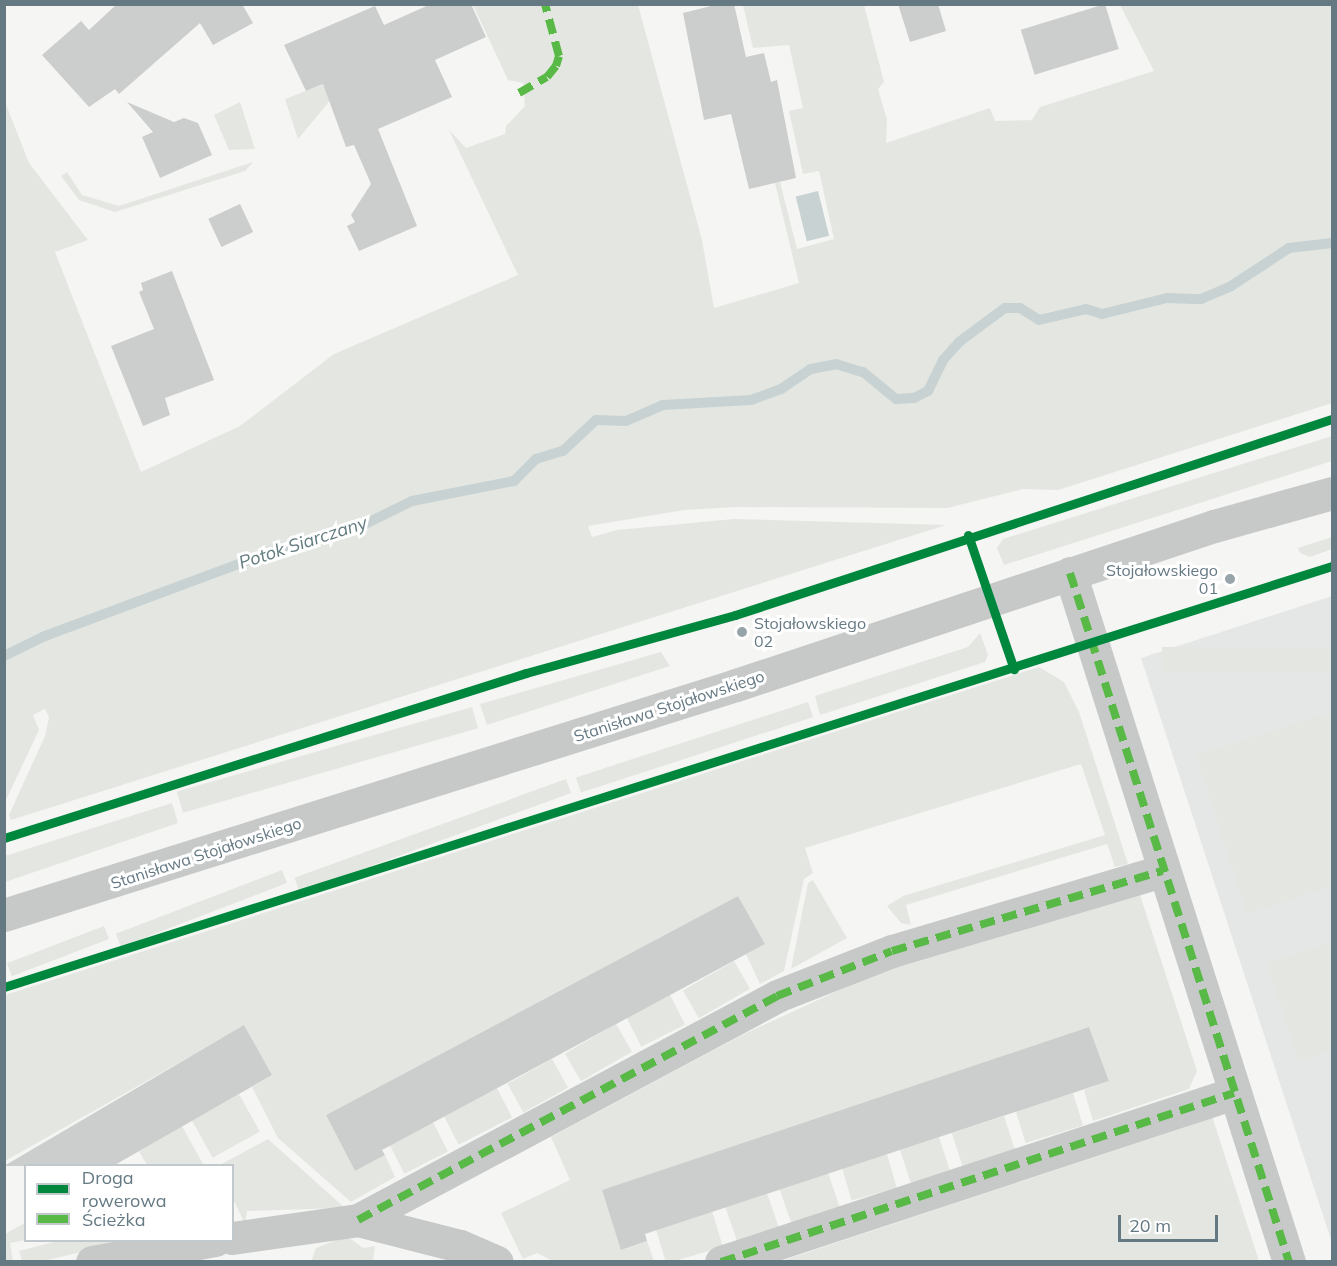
<!DOCTYPE html>
<meta charset="utf-8">
<style>
body{margin:0}
#map{position:relative;width:1337px;height:1266px;overflow:hidden;background:#f5f5f3;font-family:Mulish,sans-serif}
div>[style]{position:absolute}
.built>*{inset:0;background:#e5e6e6}
.green>*{inset:0;background:#e4e7e1;transform-origin:0 0}
.water>*{inset:0;background:#c8d2d3;transform-origin:0 0}
.stream>*{height:10px;margin:-5px;padding:0 5px;transform-origin:5px;border-radius:5px;background:#c8d2d3}
.building>*{inset:0;background:#cccdcd;transform-origin:0 0}
.minor>*{height:33px;margin:-16.5px;padding:0 16.5px;transform-origin:16.5px;border-radius:16.5px;background:#c7c9c9}
.quiet>*{height:8px;margin-top:-4px;transform-origin:0;background:repeating-linear-gradient(90deg,#58b947 0 15px,transparent 0 23px)}
.cycleway>*{height:9px;margin:-4.5px;padding:0 4.5px;transform-origin:4.5px;border-radius:4.5px;background:#00873e}
.dots>*{width:16px;height:16px;translate:-50% -50%;box-sizing:border-box;border:3px solid #fff;border-radius:50%}
span{translate:-50% -50%;white-space:nowrap;text-align:center;line-height:1.15;-webkit-text-stroke:6px #fff;paint-order:stroke}
.poi-label{font-size:16px;color:#657983}
.right{translate:-100% -50%;text-align:right}
.left{translate:0 -50%;text-align:left}
.street-label{font-size:16px;color:#657983}
.water-label{font-size:18px;color:#617b7f;font-style:italic}
.frame{position:absolute;inset:0;border:6px solid #657983;pointer-events:none}
.legend{position:absolute;left:24px;top:1164px;width:210px;height:78px;box-sizing:border-box;background:#fff;border:2px solid #c1c9cd;margin:0;padding:8px 10px;list-style:none;font-size:18px;color:#657983}
.legend li{display:flex;align-items:center;gap:12px;height:30px}
.legend b{width:30px;border:2px solid #c1c9cd}
.scale{position:absolute;left:1118px;top:1215px;width:100px;height:27px;box-sizing:border-box;border:3px solid #657983;border-top:0;padding-left:8px;font-size:18px;line-height:21px;white-space:nowrap;color:#657983;-webkit-text-stroke:4px #fff;paint-order:stroke}
</style>
<div id="map">
<div class="built">
<i style="clip-path:polygon(1332px 596px,1332px 1243px,1141px 658px)"></i>
</div>
<div class="green">
<i style="clip-path:polygon(473px 5px,638px 5px,702px 240px,714px 308px,799px 283px,775px 183px,780px 182px,797px 249px,834px 239px,819px 171px,803px 174px,789px 111px,803px 108px,789px 45px,753px 48px,743px 5px,864px 5px,884px 82px,878px 89px,887px 120px,886px 143px,990px 108px,995px 121px,1032px 120px,1040px 107px,1154px 71px,1120px 5px,1332px 5px,1332px 403px,1058px 490px,1023px 489px,947px 508px,736px 507px,684px 510px,588px 526px,592px 537px,617px 530px,734px 519px,946px 525px,11px 820px,9px 815px,45px 736px,49px 717px,45px 709px,33px 715px,39px 730px,5px 802px,5px 102px,29px 163px,88px 240px,55px 252px,141px 472px,240px 426px,334px 354px,518px 275px,449px 130px,466px 148px,505px 134px,506px 126px,525px 106px,523px 83px,508px 80px)"></i>
<i style="clip-path:polygon(353px 73px,298px 139px,285px 99px)"></i>
<i style="clip-path:polygon(240px 102px,255px 149px,229px 150px,214px 115px)"></i>
<i style="clip-path:polygon(253px 162px,245px 171px,115px 212px,79px 200px,61px 176px,67px 172px,82px 195px,119px 206px)"></i>
<i style="clip-path:polygon(1332px 436px,1332px 461px,1004px 565px,997px 548px,1003px 539px)"></i>
<i style="clip-path:polygon(1332px 537px,1332px 549px,1310px 557px,1300px 553px,1298px 548px)"></i>
<i style="clip-path:polygon(980px 633px,988px 655px,985px 662px,820px 715px,815px 696px,968px 647px)"></i>
<i style="left:1332px;top:647px;width:26px;height:170px;rotate:90deg"></i>
<i style="clip-path:polygon(661px 652px,670px 666px,487px 725px,480px 704px)"></i>
<i style="clip-path:polygon(1039px 667px,1064px 682px,1079px 712px,1128px 864px,1115px 867px,1107px 844px,906px 905px,911px 925px,901px 923px,887px 906px,903px 896px,1105px 835px,1081px 764px,805px 848px,813px 873px,804px 879px,784px 971px,760px 984px,746px 954px,765px 944px,738px 896px,326px 1115px,355px 1171px,385px 1155px,395px 1177px,351px 1202px,278px 1138px,252px 1087px,272px 1075px,244px 1026px,5px 1161px,5px 995px)"></i>
<i style="left:808px;top:702px;width:16px;height:244px;rotate:72deg"></i>
<i style="left:472px;top:707px;width:22px;height:307px;rotate:74deg"></i>
<i style="clip-path:polygon(1332px 712px,1332px 886px,1247px 914px,1196px 755px)"></i>
<i style="left:566px;top:779px;width:15px;height:289px;rotate:70deg"></i>
<i style="clip-path:polygon(172px 803px,178px 823px,5px 882px,5px 856px)"></i>
<i style="left:282px;top:870px;width:14px;height:178px;rotate:69deg"></i>
<i style="clip-path:polygon(813px 880px,847px 938px,791px 969px,808px 883px)"></i>
<i style="clip-path:polygon(1140px 895px,1197px 1071px,1189px 1089px,1093px 1121px,1084px 1090px,1109px 1081px,1089px 1027px,602px 1190px,622px 1250px,647px 1241px,654px 1261px,553px 1261px,537px 1253px,523px 1259px,501px 1213px,570px 1180px,551px 1137px,742px 1035px,883px 970px)"></i>
<i style="left:104px;top:926px;width:14px;height:104px;rotate:69deg"></i>
<i style="clip-path:polygon(1332px 942px,1332px 1051px,1299px 1062px,1267px 963px)"></i>
<i style="left:734px;top:961px;width:32px;height:59px;rotate:60deg"></i>
<i style="left:670px;top:995px;width:33px;height:49px;rotate:63deg"></i>
<i style="left:616px;top:1024px;width:32px;height:59px;rotate:60deg"></i>
<i style="left:552px;top:1059px;width:33px;height:51px;rotate:61deg"></i>
<i style="left:497px;top:1088px;width:33px;height:60px;rotate:63deg"></i>
<i style="left:1073px;top:1093px;width:34px;height:60px;rotate:73deg"></i>
<i style="left:239px;top:1094px;width:43px;height:54px;rotate:61deg"></i>
<i style="left:1004px;top:1116px;width:35px;height:55px;rotate:72deg"></i>
<i style="clip-path:polygon(1212px 1116px,1259px 1261px,778px 1262px,1186px 1127px,1184px 1118px)"></i>
<i style="left:433px;top:1122px;width:33px;height:49px;rotate:63deg"></i>
<i style="clip-path:polygon(182px 1126px,203px 1164px,147px 1165px,139px 1151px)"></i>
<i style="left:939px;top:1137px;width:36px;height:41px;rotate:72deg"></i>
<i style="clip-path:polygon(268px 1139px,345px 1208px,247px 1211px,245px 1224px,233px 1199px,232px 1166px,218px 1166px)"></i>
<i style="left:887px;top:1154px;width:35px;height:47px;rotate:74deg"></i>
<i style="left:828px;top:1173px;width:37px;height:51px;rotate:71deg"></i>
<i style="left:767px;top:1193px;width:37px;height:44px;rotate:71deg"></i>
<i style="left:712px;top:1211px;width:37px;height:59px;rotate:73deg"></i>
<i style="clip-path:polygon(25px 1223px,25px 1240px,10px 1243px,13px 1261px,5px 1261px,5px 1234px)"></i>
<i style="clip-path:polygon(347px 1236px,363px 1248px,375px 1246px,373px 1261px,311px 1262px,316px 1248px)"></i>
<i style="clip-path:polygon(58px 1241px,129px 1240px,129px 1241px,43px 1261px,22px 1261px,19px 1251px)"></i>
</div>
<div class="water">
<i style="left:818px;top:191px;width:46px;height:23px;rotate:76deg"></i>
</div>
<div class="stream">
<i style="left:4px;top:656px;width:46px;rotate:-26deg"></i>
<i style="left:45px;top:636px;width:270px;rotate:-20.4deg"></i>
<i style="left:298px;top:542px;width:54px;rotate:-11.7deg"></i>
<i style="left:351px;top:531px;width:68px;rotate:-26.2deg"></i>
<i style="left:412px;top:501px;width:104px;rotate:-11.1deg"></i>
<i style="left:514px;top:481px;width:31px;rotate:-45deg"></i>
<i style="left:536px;top:459px;width:28px;rotate:-17deg"></i>
<i style="left:563px;top:451px;width:45px;rotate:-43.2deg"></i>
<i style="left:596px;top:420px;width:30px;rotate:2deg"></i>
<i style="left:626px;top:421px;width:40px;rotate:-23.4deg"></i>
<i style="left:663px;top:405px;width:88px;rotate:-3.3deg"></i>
<i style="left:751px;top:400px;width:32px;rotate:-20deg"></i>
<i style="left:781px;top:389px;width:36px;rotate:-34deg"></i>
<i style="left:811px;top:369px;width:25px;rotate:-11deg"></i>
<i style="left:836px;top:364px;width:28px;rotate:17deg"></i>
<i style="left:863px;top:372px;width:43px;rotate:39.3deg"></i>
<i style="left:896px;top:399px;width:18px;rotate:-3deg"></i>
<i style="left:914px;top:398px;width:16px;rotate:-27deg"></i>
<i style="left:928px;top:391px;width:34px;rotate:-64deg"></i>
<i style="left:943px;top:360px;width:24px;rotate:-48deg"></i>
<i style="left:959px;top:342px;width:57px;rotate:-36.5deg"></i>
<i style="left:1005px;top:308px;width:15px"></i>
<i style="left:1020px;top:308px;width:22px;rotate:32deg"></i>
<i style="left:1039px;top:320px;width:48px;rotate:-13.2deg"></i>
<i style="left:1086px;top:309px;width:17px;rotate:17deg"></i>
<i style="left:1102px;top:314px;width:67px;rotate:-13.8deg"></i>
<i style="left:1167px;top:298px;width:34px;rotate:2deg"></i>
<i style="left:1201px;top:299px;width:33px;rotate:-23deg"></i>
<i style="left:1231px;top:286px;width:69px;rotate:-33.2deg"></i>
<i style="left:1289px;top:248px;width:43px;rotate:-6.6deg"></i>
</div>
<div class="building">
<i style="clip-path:polygon(117px 4px,242px 4px,253px 23px,213px 45px,200px 23px,119px 94px,115px 89px,89px 107px,42px 55px,81px 21px,89px 30px)"></i>
<i style="clip-path:polygon(431px 4px,471px 4px,486px 37px,435px 60px,452px 97px,378px 129px,417px 226px,359px 251px,347px 226px,355px 222px,351px 215px,371px 184px,354px 145px,346px 147px,323px 84px,306px 91px,284px 45px,375px 6px,384px 25px)"></i>
<i style="clip-path:polygon(719px 4px,734px 4px,746px 57px,764px 53px,771px 82px,777px 80px,796px 178px,749px 189px,731px 114px,704px 120px,683px 13px)"></i>
<i style="clip-path:polygon(898px 4px,938px 4px,946px 31px,910px 42px)"></i>
<i style="left:1105px;top:4px;width:47px;height:88px;rotate:73deg"></i>
<i style="clip-path:polygon(127px 102px,174px 122px,184px 118px,198px 123px,212px 155px,160px 178px,142px 137px,153px 132px)"></i>
<i style="left:240px;top:204px;width:31px;height:35px;rotate:65deg"></i>
<i style="clip-path:polygon(172px 271px,214px 380px,165px 398px,170px 415px,143px 426px,111px 346px,154px 329px,139px 292px,143px 290px,141px 283px)"></i>
<i style="clip-path:polygon(738px 896px,765px 944px,382px 1150px,385px 1155px,355px 1171px,326px 1115px)"></i>
<i style="clip-path:polygon(244px 1025px,272px 1075px,113px 1166px,4px 1166px)"></i>
<i style="clip-path:polygon(1089px 1027px,1109px 1081px,645px 1234px,647px 1241px,621px 1250px,602px 1190px)"></i>
</div>
<div class="minor">
<i style="left:1070px;top:573px;width:723px;rotate:72.37deg"></i>
<i style="left:4px;top:915px;width:767px;rotate:-17.44deg"></i>
<i style="left:736px;top:685px;width:504px;rotate:-18.4deg"></i>
<i style="left:1214px;top:526px;width:123px;rotate:-15.6deg"></i>
<i style="left:358px;top:1220px;width:475px;rotate:-28.1deg"></i>
<i style="left:777px;top:996px;width:123px;rotate:-21.4deg"></i>
<i style="left:892px;top:951px;width:282px;rotate:-16.5deg"></i>
<i style="left:232px;top:1238px;width:127px;rotate:-8.1deg"></i>
<i style="left:358px;top:1220px;width:105px;rotate:14.3deg"></i>
<i style="left:460px;top:1246px;width:40px;rotate:23.4deg"></i>
<i style="left:92px;top:1262px;width:125px;rotate:-10.1deg"></i>
<i style="left:721px;top:1262px;width:540px;rotate:-18.23deg"></i>
</div>
<div class="quiet">
<i style="left:519px;top:93px;width:32px;rotate:-30deg"></i>
<i style="left:547px;top:77px;width:14px;rotate:-51deg"></i>
<i style="left:556px;top:66px;width:10px;rotate:-73deg"></i>
<i style="left:559px;top:56px;width:54px;rotate:-105.1deg"></i>
<i style="left:1070px;top:573px;width:723px;rotate:72.37deg"></i>
<i style="left:358px;top:1220px;width:475px;rotate:-28.1deg"></i>
<i style="left:777px;top:996px;width:123px;rotate:-21.4deg"></i>
<i style="left:892px;top:951px;width:282px;rotate:-16.5deg"></i>
<i style="left:721px;top:1262px;width:540px;rotate:-18.23deg"></i>
</div>
<div class="cycleway">
<i style="left:968px;top:535px;width:142px;rotate:71.1deg"></i>
<i style="left:4px;top:838px;width:547px;rotate:-17.54deg"></i>
<i style="left:526px;top:673px;width:217px;rotate:-15.5deg"></i>
<i style="left:735px;top:615px;width:628px;rotate:-18.18deg"></i>
<i style="left:4px;top:987px;width:1393px;rotate:-17.59deg"></i>
</div>
<div class="dots">
<i style="left:1230px;top:579px;background:#97a4aa"></i>
<i style="left:742px;top:632px;background:#97a4aa"></i>
</div>
<div class="poi-label">
<span class="right" style="left:1218px;top:579px">Stojałowskiego<br>01</span>
<span class="left" style="left:754px;top:632px">Stojałowskiego<br>02</span>
</div>
<div class="street-label">
<span style="left:669px;top:706px;rotate:-18deg">Stanisława Stojałowskiego</span>
<span style="left:206px;top:853px;rotate:-18deg">Stanisława Stojałowskiego</span>
</div>
<div class="water-label">
<span style="left:303px;top:543px;rotate:-18deg">Potok Siarczany</span>
</div>
<div class="frame"></div>
<ul class="legend">
<li><b style="height:8px;background:#00873e"></b>Droga rowerowa</li>
<li><b style="height:8px;background:#58b947"></b>Ścieżka</li>
</ul>
<div class="scale">20 m</div>
</div>
